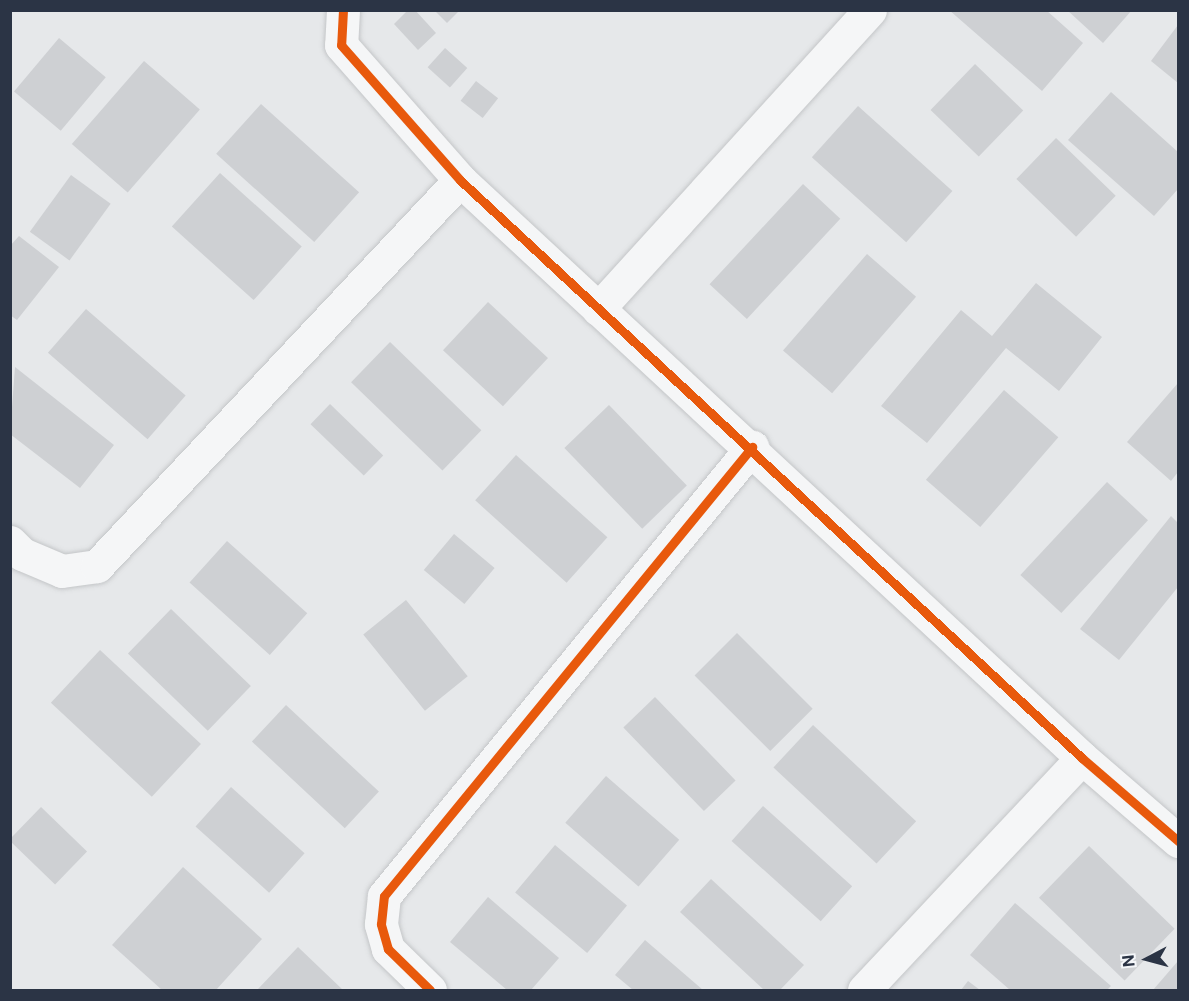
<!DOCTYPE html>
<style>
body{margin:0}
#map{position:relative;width:1189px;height:1001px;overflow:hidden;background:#e6e8ea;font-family:"Public Sans",sans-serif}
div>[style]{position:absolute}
.building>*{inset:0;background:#ced0d3;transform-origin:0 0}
.roads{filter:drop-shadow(0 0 2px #c4c6c8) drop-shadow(0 0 2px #c4c6c8)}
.minor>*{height:33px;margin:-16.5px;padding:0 16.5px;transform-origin:16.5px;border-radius:16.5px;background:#f5f6f7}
.cycleway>*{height:9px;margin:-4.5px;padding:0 4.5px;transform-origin:4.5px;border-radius:4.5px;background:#e8590c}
span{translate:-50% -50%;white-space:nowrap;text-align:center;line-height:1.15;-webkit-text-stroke:4.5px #f4f6f9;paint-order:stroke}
.frame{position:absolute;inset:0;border:12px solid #2b3445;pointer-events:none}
.north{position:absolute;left:1117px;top:929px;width:60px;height:60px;-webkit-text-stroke:4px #f4f6f9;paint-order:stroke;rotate:264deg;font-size:16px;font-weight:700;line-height:24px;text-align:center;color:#2b3445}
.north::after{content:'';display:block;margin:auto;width:21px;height:27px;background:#2b3445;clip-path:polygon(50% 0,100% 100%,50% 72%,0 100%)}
</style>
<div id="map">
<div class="building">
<i style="clip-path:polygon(408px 10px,415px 10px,436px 33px,418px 50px,394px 24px)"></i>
<i style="clip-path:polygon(434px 10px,460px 10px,447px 23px)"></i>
<i style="clip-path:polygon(949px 10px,1046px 10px,1083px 43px,1042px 91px)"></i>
<i style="clip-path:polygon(1067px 10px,1132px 10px,1103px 43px)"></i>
<i style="clip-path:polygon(1178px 25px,1178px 83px,1151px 61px)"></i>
<i style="left:59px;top:38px;width:61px;height:70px;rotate:40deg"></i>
<i style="left:445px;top:48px;width:30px;height:26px;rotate:42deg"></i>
<i style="left:144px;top:61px;width:74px;height:110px;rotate:41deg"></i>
<i style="left:975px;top:64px;width:67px;height:64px;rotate:44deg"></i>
<i style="left:476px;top:81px;width:28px;height:25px;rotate:38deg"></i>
<i style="clip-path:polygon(1111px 92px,1178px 152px,1178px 189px,1154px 216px,1068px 140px)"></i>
<i style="left:261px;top:104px;width:132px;height:67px;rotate:42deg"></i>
<i style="left:858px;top:106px;width:127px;height:69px;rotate:42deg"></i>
<i style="left:1056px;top:138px;width:83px;height:57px;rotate:44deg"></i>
<i style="left:220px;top:173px;width:110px;height:72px;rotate:42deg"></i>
<i style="left:71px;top:175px;width:49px;height:70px;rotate:36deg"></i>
<i style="left:803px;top:184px;width:51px;height:137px;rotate:43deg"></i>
<i style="clip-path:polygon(19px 236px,59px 267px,17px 320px,10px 315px,10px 246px)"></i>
<i style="left:867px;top:254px;width:65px;height:128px;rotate:41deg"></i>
<i style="clip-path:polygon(1036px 283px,1102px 337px,1059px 391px,1006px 348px,927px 443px,881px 406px,961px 310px,992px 336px)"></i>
<i style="left:488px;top:302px;width:82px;height:66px;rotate:43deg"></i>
<i style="left:86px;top:309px;width:132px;height:58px;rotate:41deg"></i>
<i style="left:390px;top:342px;width:127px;height:56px;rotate:44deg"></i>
<i style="clip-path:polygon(15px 367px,114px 445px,80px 488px,10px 434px)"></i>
<i style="clip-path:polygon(1178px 383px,1178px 472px,1171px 481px,1127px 442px)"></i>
<i style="left:1004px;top:390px;width:72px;height:119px;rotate:41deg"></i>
<i style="left:330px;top:404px;width:74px;height:28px;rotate:44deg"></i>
<i style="left:609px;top:405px;width:112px;height:62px;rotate:46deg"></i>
<i style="left:516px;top:455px;width:123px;height:61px;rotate:42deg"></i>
<i style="left:1107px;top:482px;width:56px;height:127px;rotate:43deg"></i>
<i style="clip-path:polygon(1171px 516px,1178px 523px,1178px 587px,1119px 660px,1080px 629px)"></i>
<i style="left:454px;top:534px;width:53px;height:47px;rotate:40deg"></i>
<i style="left:227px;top:541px;width:108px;height:56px;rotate:42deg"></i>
<i style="left:406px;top:600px;width:98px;height:55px;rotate:51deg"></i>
<i style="left:171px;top:609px;width:111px;height:62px;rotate:44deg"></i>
<i style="left:737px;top:633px;width:107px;height:60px;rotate:45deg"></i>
<i style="left:100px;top:650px;width:138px;height:72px;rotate:43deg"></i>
<i style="left:655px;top:697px;width:116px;height:44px;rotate:46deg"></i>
<i style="left:286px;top:705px;width:127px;height:50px;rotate:43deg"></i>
<i style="left:813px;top:725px;width:141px;height:58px;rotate:43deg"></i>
<i style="left:606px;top:776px;width:97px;height:62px;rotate:41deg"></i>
<i style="left:231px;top:787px;width:99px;height:53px;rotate:42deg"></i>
<i style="left:763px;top:806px;width:120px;height:47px;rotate:42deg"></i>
<i style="left:41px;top:807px;width:64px;height:46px;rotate:44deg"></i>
<i style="left:555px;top:845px;width:94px;height:62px;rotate:40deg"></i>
<i style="left:1089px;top:846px;width:119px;height:72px;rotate:44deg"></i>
<i style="clip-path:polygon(183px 867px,262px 939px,216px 990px,162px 990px,112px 945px)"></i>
<i style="clip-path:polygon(711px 879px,804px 965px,780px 990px,764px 990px,680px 912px)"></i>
<i style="clip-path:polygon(488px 897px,559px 958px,531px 990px,507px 990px,450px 942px)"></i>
<i style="clip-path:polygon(1015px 903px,1111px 986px,1107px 990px,1010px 990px,970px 955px)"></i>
<i style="clip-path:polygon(645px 940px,703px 990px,633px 990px,615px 975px)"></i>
<i style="clip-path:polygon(298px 947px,343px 990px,257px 990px)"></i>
<i style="clip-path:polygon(1178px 961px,1178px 990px,1153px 990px)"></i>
<i style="clip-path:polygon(968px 981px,980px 990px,961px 990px)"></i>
</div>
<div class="roads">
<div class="minor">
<i style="left:343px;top:10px;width:35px;rotate:93deg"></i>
<i style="left:341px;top:45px;width:180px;rotate:48.6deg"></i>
<i style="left:460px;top:180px;width:849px;rotate:42.9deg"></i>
<i style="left:1082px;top:758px;width:127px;rotate:40.8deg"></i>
<i style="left:598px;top:309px;width:404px;rotate:-47.7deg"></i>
<i style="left:10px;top:542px;width:17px;rotate:45deg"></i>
<i style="left:22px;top:554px;width:43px;rotate:23deg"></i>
<i style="left:62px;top:571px;width:35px;rotate:-8deg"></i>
<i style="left:97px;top:566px;width:530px;rotate:-46.76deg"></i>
<i style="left:430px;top:990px;width:59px;rotate:-135.7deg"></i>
<i style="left:388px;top:949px;width:26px;rotate:-106deg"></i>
<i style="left:381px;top:924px;width:28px;rotate:-84deg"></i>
<i style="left:384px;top:896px;width:581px;rotate:-50.66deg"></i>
<i style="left:864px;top:990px;width:318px;rotate:-46.8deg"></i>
</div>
</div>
<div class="cycleway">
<i style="left:343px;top:10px;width:35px;rotate:93deg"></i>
<i style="left:341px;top:45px;width:180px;rotate:48.6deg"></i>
<i style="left:460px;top:180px;width:849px;rotate:42.9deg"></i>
<i style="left:1082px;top:758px;width:127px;rotate:40.8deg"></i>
<i style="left:430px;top:990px;width:59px;rotate:-135.7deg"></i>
<i style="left:388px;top:949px;width:26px;rotate:-106deg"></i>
<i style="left:381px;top:924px;width:28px;rotate:-84deg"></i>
<i style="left:384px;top:896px;width:581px;rotate:-50.66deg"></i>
</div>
<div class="frame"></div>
<div class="north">N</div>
</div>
